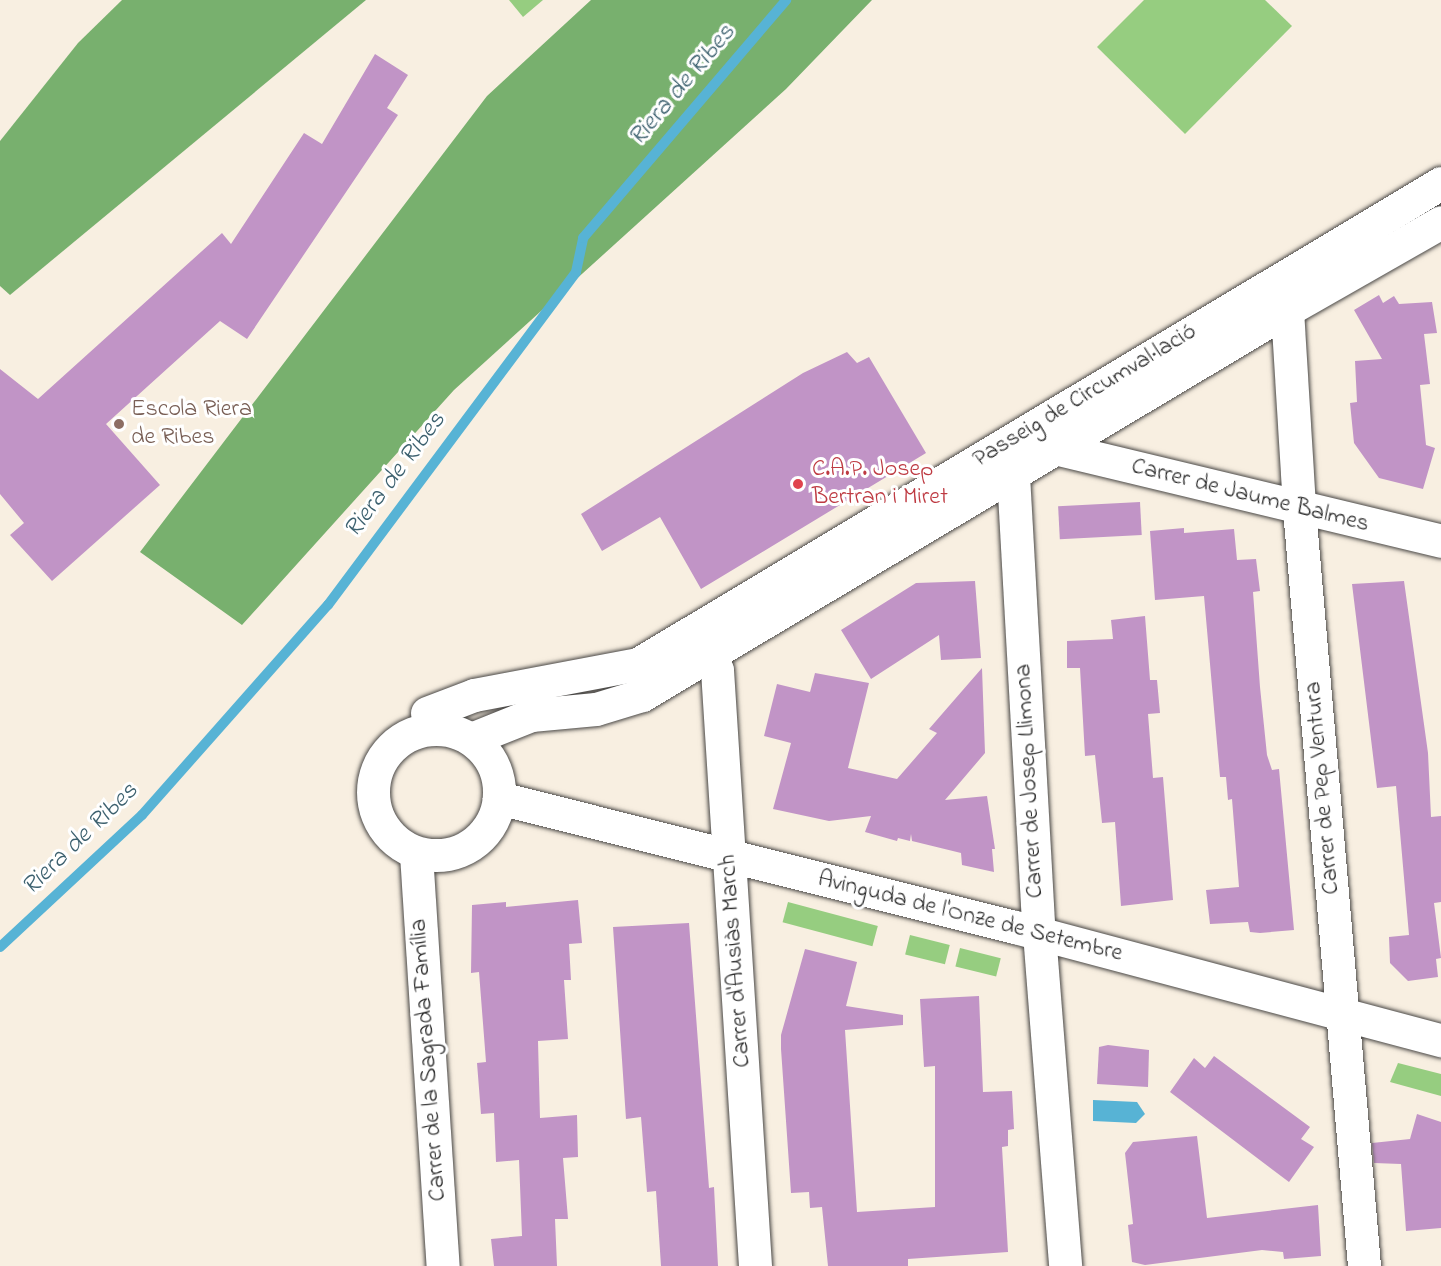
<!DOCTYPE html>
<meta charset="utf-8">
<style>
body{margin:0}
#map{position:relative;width:1441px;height:1266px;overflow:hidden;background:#f8efe1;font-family:"Indie Flower",sans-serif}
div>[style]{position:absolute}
.green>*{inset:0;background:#96cd80;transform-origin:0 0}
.forest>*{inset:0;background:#78b06e}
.water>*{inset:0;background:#57b3d5}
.stream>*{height:10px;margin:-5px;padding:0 5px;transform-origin:5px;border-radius:5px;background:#57b3d5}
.building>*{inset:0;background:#c194c6;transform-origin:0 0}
.roads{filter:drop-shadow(0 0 2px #4a4846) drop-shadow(0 0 2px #4a4846)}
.street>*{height:33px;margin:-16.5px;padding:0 16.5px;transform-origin:16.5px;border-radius:16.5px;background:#fff}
.secondary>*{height:33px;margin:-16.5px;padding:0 16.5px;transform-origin:16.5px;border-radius:16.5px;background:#fff}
.secondary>.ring{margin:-16.5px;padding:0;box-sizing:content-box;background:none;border:33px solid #fff;border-radius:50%}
.dots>*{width:16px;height:16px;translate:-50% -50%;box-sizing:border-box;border:3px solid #fff;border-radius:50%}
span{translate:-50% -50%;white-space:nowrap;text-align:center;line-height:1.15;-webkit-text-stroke:6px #fff;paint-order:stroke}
.street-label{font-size:24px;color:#2b2b2b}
.education-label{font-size:24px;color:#785e54}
.left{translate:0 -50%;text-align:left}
.health-label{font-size:24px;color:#be3a42}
.water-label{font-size:26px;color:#3d616f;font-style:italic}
</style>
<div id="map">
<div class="green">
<i style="clip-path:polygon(509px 0,543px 0,523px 17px)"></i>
<i style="clip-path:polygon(1144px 0,1265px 0,1292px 26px,1185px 134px,1097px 47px)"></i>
<i style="left:788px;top:902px;width:93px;height:21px;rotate:15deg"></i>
<i style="left:910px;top:935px;width:41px;height:20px;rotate:14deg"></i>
<i style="left:960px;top:948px;width:42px;height:19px;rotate:14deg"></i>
<i style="clip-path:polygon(1398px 1063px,1441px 1074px,1441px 1096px,1390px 1082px)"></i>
</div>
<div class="forest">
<i style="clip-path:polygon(122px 0,366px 0,10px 295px,0 286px,0 141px,78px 43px)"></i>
<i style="clip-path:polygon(591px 0,872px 0,786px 89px,454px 390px,242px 625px,140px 552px,487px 96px)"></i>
</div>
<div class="water">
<i style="clip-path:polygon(1093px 1100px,1137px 1102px,1145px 1114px,1136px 1123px,1093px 1121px)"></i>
</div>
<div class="stream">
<i style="left:0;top:947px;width:194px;rotate:-42.9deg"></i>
<i style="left:142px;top:815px;width:281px;rotate:-48.5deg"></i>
<i style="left:328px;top:605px;width:415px;rotate:-53.3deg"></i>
<i style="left:576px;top:272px;width:35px;rotate:-78deg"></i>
<i style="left:583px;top:238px;width:313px;rotate:-49.5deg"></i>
</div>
<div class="building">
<i style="clip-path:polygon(375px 54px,408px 75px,387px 108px,398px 115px,247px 339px,220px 321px,106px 424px,160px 485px,52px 581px,10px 535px,24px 523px,0 494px,0 369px,38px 399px,222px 233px,231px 244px,304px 133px,322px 144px)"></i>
<i style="clip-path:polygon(1379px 295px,1383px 303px,1394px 296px,1399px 304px,1432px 302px,1437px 333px,1424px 334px,1430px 384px,1420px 385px,1426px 445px,1435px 448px,1423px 489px,1379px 478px,1354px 443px,1350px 403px,1357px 402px,1355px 361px,1382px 359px,1354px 310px)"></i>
<i style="clip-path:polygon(847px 352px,857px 363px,869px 357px,926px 453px,701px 589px,660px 517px,602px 551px,581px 514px,803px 373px)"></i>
<i style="left:1140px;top:502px;width:33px;height:82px;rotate:87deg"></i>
<i style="clip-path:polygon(1184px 528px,1184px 533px,1234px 529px,1237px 560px,1256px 559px,1260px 591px,1253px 592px,1260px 687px,1267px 755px,1272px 770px,1279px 769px,1294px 930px,1260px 933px,1250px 932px,1248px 922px,1210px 924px,1206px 890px,1239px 887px,1232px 799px,1228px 800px,1226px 777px,1220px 777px,1204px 596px,1155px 600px,1150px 531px)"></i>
<i style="clip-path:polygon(975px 581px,981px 658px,941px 660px,939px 635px,871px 679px,841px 630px,916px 583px)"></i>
<i style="clip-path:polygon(1404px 581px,1428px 753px,1431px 817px,1441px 816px,1441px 902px,1434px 903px,1441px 958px,1436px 959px,1438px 977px,1408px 981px,1390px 963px,1389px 937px,1409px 935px,1396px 786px,1377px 788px,1352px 584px)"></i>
<i style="clip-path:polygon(1145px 616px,1150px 680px,1157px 680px,1160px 713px,1148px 714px,1153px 778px,1163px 777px,1173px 900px,1121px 906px,1115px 822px,1102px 823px,1095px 755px,1085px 756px,1080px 668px,1067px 668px,1067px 641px,1113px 639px,1111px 620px)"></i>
<i style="clip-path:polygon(982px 668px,985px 753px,945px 800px,987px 796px,995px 849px,992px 849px,994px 872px,962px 865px,961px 853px,912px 841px,911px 834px,910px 841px,898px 838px,897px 841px,865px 832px,871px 816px,829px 821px,773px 809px,791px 743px,764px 736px,777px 684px,810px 692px,815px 673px,869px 683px,848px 768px,897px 779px,937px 733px,929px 729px)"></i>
<i style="clip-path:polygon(578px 900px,582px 943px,569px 944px,571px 980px,564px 980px,568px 1039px,538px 1041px,540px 1118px,577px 1115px,578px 1157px,563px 1158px,568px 1219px,555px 1219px,557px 1266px,494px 1266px,491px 1239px,522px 1236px,519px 1160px,496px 1162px,494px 1113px,481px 1114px,477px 1063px,486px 1062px,479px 972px,471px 973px,472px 905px,506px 902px,506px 907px)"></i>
<i style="clip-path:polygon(689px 923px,709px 1188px,714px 1187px,718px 1266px,661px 1266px,656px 1191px,647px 1192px,641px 1117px,626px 1119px,613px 927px)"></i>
<i style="clip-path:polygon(805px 949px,857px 962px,846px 1006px,903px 1015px,903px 1025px,845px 1030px,857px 1212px,935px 1207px,935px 1066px,924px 1067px,920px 999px,979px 996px,983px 1092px,1012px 1091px,1014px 1129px,1008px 1130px,1008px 1146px,1002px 1147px,1008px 1252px,908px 1259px,908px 1266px,828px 1266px,822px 1207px,810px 1208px,809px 1192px,791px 1193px,781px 1049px,781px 1035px)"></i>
<i style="clip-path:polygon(1108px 1045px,1149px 1050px,1148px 1087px,1097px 1084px,1099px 1047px)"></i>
<i style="clip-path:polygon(1214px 1056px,1310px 1127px,1301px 1139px,1314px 1147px,1289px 1182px,1170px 1092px,1194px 1058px,1205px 1068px)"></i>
<i style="clip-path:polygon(1417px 1114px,1441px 1122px,1441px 1228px,1406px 1231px,1401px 1164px,1374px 1163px,1372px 1143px,1410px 1139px)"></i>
<i style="clip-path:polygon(1197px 1136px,1207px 1218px,1318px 1205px,1321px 1256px,1284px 1259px,1283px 1252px,1262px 1250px,1145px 1265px,1132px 1262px,1128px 1225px,1133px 1224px,1125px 1153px,1133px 1142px)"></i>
</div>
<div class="roads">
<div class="street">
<i style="left:1287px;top:310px;width:199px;rotate:86.5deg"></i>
<i style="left:1299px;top:509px;width:760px;rotate:85.09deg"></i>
<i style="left:1059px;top:449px;width:393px;rotate:13.5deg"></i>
<i style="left:1013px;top:475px;width:459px;rotate:86.8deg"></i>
<i style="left:1039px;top:933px;width:334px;rotate:85.5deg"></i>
<i style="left:710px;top:657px;width:15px;rotate:62deg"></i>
<i style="left:717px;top:670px;width:597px;rotate:86.35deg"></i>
<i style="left:427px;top:713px;width:50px;rotate:-21deg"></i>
<i style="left:474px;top:695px;width:167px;rotate:-10.7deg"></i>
<i style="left:638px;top:664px;width:936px;rotate:-30.92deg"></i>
<i style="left:499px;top:798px;width:532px;rotate:14.04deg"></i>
<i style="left:1015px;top:927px;width:441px;rotate:14.9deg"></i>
</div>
<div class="secondary">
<i class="ring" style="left:373px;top:729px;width:93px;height:93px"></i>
<i style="left:471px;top:739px;width:65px;rotate:-21.8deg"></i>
<i style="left:531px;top:715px;width:65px;rotate:-5.3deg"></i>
<i style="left:596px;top:709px;width:48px;rotate:-16.9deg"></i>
<i style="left:642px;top:695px;width:751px;rotate:-30.83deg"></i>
<i style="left:1287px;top:310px;width:177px;rotate:-29.7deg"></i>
<i style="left:416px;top:854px;width:413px;rotate:86.3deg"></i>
</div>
</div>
<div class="dots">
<i style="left:119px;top:424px;background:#8d6e63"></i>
<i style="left:798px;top:484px;background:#e0444e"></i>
</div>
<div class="street-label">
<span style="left:1085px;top:396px;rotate:-31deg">Passeig de Circumval·lació</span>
<span style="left:1250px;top:496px;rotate:14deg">Carrer de Jaume Balmes</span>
<span style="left:1030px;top:781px;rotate:-93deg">Carrer de Josep Llimona</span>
<span style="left:1323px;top:788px;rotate:-95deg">Carrer de Pep Ventura</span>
<span style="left:970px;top:917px;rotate:14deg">Avinguda de l'Onze de Setembre</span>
<span style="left:736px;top:961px;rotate:-94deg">Carrer d'Ausiàs March</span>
<span style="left:429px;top:1060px;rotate:-94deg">Carrer de la Sagrada Família</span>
</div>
<div class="education-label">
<span class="left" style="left:131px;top:424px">Escola Riera<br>de Ribes</span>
</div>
<div class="health-label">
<span class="left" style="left:812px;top:484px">C.A.P. Josep<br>Bertran i Miret</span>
</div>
<div class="water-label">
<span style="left:683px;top:86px;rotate:-50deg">Riera de Ribes</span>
<span style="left:396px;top:476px;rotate:-53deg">Riera de Ribes</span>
<span style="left:81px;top:840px;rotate:-44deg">Riera de Ribes</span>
</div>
</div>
